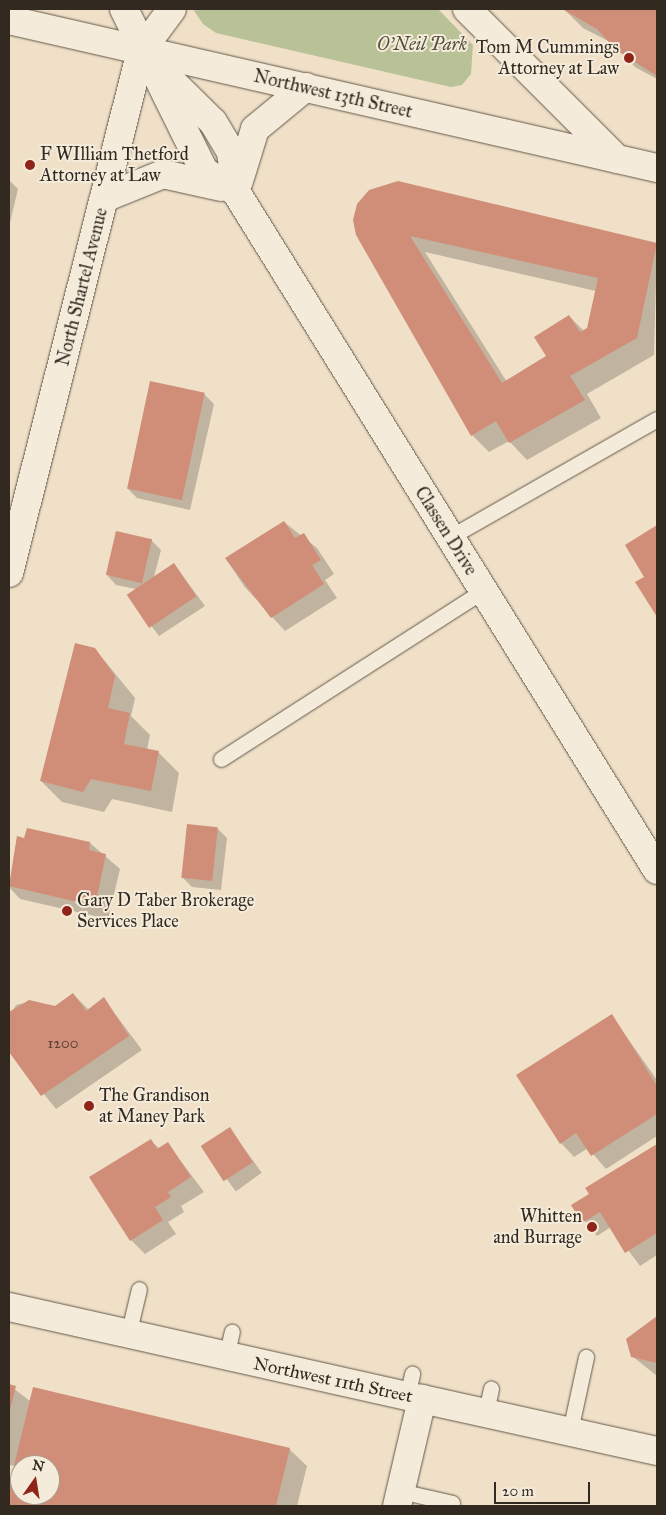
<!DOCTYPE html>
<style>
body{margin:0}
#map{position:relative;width:666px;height:1515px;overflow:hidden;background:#f0e0c7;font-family:"IM FELL Great Primer",serif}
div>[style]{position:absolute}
.green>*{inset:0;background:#b9c296}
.shadow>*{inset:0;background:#0003;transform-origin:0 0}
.building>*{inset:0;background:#d08e78;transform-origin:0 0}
.roads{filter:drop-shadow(0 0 1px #62584a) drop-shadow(0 0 1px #62584a)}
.service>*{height:15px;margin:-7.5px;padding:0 7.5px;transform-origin:7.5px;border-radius:7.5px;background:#f5ebdb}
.minor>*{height:28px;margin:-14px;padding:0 14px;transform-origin:14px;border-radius:14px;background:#f5ebdb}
.tertiary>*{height:28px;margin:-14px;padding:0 14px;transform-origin:14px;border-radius:14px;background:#f5ebdb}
.secondary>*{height:28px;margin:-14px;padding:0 14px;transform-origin:14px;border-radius:14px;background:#f5ebdb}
.dots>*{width:14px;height:14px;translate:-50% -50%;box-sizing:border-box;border:2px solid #f5ebdb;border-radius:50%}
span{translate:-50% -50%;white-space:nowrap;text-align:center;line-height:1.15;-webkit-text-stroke:4px #f5ebdb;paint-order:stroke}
.number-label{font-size:15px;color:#5a4336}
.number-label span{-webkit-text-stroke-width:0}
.park-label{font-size:18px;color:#54503e;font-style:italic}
.poi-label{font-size:18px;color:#322a20}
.right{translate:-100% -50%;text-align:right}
.left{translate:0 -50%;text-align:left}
.street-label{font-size:18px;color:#322a20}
.frame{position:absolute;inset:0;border:10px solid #322a20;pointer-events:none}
.north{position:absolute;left:10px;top:1455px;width:50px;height:50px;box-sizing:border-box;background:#f5ebdb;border:1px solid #a79e90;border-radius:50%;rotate:13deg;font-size:14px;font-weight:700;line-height:20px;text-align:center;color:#322a20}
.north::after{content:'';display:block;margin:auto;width:18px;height:22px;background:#8f2418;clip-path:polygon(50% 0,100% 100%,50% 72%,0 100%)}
.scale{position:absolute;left:494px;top:1482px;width:96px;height:22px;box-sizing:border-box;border:2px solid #322a20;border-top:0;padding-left:6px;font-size:15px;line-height:18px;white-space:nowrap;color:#322a20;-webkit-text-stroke:4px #f5ebdb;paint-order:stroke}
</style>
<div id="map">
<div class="green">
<i style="clip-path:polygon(193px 9px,438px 9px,473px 45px,471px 74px,462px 85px,451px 87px,216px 33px,203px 24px)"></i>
</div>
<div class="shadow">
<i style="clip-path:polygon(564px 9px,657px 9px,657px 79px,635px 67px,612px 43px,583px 28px)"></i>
<i style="clip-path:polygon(9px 180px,18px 189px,9px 227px)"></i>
<i style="clip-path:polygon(evenodd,398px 182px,657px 244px,654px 355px,587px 394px,601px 418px,527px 460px,509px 441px,489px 452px,472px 435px,357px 234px,398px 182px,425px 252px,596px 291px,588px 329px,584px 331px,569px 316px,547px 357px,507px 382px,425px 252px)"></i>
<i style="clip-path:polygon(204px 394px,214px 404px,190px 510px,137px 498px,127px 488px)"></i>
<i style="clip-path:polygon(284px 522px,317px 548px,334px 574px,325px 580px,337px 598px,285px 631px,244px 586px,226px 559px)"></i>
<i style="clip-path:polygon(657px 526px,657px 614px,637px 582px,646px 577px,626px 546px)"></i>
<i style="clip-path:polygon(151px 540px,161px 550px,154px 577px,174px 564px,205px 606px,159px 636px,128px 595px,136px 589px,116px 585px,107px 575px)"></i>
<i style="clip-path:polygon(95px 649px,135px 698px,131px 716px,150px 735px,147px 750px,158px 752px,179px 773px,172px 812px,112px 799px,104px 812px,62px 802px,41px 781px)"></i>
<i style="clip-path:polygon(217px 828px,227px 838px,221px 890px,192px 887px,182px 877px)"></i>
<i style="clip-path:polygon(27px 829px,90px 843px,120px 869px,108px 919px,20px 899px,9px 887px,17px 838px,25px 839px)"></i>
<i style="clip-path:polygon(73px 994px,89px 1010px,104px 999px,142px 1050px,56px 1109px,9px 1051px,9px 1017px,16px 1005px,29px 1002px,56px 1007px)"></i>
<i style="clip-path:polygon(612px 1016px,657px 1080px,657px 1136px,606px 1169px,588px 1148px,574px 1157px,561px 1143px)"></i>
<i style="left:230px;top:1129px;width:54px;height:32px;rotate:54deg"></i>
<i style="clip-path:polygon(150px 1140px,160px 1149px,168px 1144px,204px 1192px,181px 1206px,184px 1212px,168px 1222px,176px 1234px,145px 1254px,131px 1240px)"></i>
<i style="clip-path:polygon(657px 1145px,657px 1255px,640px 1266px,611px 1227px,597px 1236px,573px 1205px,591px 1194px,587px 1189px)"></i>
<i style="clip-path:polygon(657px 1317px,657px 1376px,632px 1356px,627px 1339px)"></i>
<i style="clip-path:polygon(evenodd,9px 1385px,30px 1401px,289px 1449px,307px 1466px,297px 1506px,9px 1506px,15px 1466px,9px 1465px,9px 1385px,20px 1465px,50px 1465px,50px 1495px,20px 1495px,20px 1465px)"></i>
</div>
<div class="building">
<i style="clip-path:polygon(562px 9px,657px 9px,657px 76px,616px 50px,597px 29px)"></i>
<i style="clip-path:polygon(evenodd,398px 181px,657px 243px,637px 338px,570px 376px,585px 400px,509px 443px,496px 421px,471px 436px,356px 235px,353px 220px,357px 204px,369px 190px,398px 181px,410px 236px,598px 278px,587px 328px,580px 332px,569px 315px,534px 337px,546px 356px,502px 383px,410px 236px)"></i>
<i style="left:150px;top:381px;width:56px;height:110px;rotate:12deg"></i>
<i style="clip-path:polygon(284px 521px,295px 538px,304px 533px,321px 560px,312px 565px,324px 584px,271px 618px,225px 558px)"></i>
<i style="clip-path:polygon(657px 525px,657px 617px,635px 582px,644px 577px,625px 545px)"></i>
<i style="left:116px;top:531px;width:37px;height:45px;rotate:13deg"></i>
<i style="left:174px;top:563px;width:40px;height:57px;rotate:56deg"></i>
<i style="clip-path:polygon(75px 643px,95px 648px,115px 676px,108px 708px,130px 713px,124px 744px,159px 751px,151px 791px,91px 779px,83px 792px,40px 781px)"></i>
<i style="left:187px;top:824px;width:31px;height:54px;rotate:6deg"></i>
<i style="clip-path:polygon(27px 828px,90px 842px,89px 850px,106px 854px,95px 906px,9px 886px,17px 836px,24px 838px)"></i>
<i style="clip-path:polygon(73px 993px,86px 1011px,104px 997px,129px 1036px,41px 1096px,9px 1052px,9px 1012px,29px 1000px,55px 1006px)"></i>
<i style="clip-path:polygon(612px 1014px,657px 1086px,657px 1114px,591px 1156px,576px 1133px,560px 1144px,516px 1075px)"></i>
<i style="left:230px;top:1127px;width:42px;height:35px;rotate:57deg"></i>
<i style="clip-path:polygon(151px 1139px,157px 1149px,168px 1142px,191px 1177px,168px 1192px,171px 1197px,155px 1207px,163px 1220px,130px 1241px,89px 1177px)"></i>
<i style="clip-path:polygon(657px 1144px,657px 1233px,625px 1253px,600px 1212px,582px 1223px,571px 1205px,589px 1194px,585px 1188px)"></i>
<i style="clip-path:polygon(657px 1316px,657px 1363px,631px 1357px,626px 1339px)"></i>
<i style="clip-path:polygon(9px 1384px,16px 1386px,9px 1414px)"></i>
<i style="clip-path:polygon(evenodd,33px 1387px,290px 1448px,276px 1506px,9px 1506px,9px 1487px,33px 1387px,20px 1465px,50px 1465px,50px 1495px,20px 1495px,20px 1465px)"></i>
</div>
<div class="roads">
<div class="service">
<i style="left:450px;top:537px;width:238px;rotate:-29.7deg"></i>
<i style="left:221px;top:759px;width:311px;rotate:-32.7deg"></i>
<i style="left:128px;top:1335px;width:47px;rotate:-76.6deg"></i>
<i style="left:226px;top:1357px;width:26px;rotate:-77deg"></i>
<i style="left:407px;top:1396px;width:23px;rotate:-77deg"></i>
<i style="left:486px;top:1412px;width:24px;rotate:-78deg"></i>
<i style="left:570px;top:1431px;width:76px;rotate:-77.8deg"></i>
<i style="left:400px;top:1491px;width:53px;rotate:13deg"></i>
<i style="left:452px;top:1503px;width:3px;rotate:108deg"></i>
</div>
<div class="minor">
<i style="left:9px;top:1307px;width:423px;rotate:12.6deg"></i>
</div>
<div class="tertiary">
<i style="left:124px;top:9px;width:181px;rotate:63.7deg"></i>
<i style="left:204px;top:171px;width:38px;rotate:33deg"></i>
<i style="left:236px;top:192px;width:798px;rotate:58.16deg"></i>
<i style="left:467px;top:9px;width:212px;rotate:45deg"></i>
<i style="left:157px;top:67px;width:78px;rotate:44.5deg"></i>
<i style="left:213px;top:122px;width:35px;rotate:59deg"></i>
<i style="left:231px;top:152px;width:40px;rotate:82.9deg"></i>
<i style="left:239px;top:181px;width:54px;rotate:-72.9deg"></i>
<i style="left:255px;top:129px;width:66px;rotate:-39.5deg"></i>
<i style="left:104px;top:198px;width:64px;rotate:-22.1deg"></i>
<i style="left:163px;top:174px;width:59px;rotate:12.6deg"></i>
<i style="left:9px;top:573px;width:538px;rotate:-75.81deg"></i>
<i style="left:141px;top:51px;width:52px;rotate:-53.6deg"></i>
<i style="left:397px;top:1506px;width:110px;rotate:-76.8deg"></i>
<i style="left:422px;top:1399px;width:241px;rotate:12.5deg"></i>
</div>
<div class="secondary">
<i style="left:9px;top:20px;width:665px;rotate:12.87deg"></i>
</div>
</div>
<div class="dots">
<i style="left:629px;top:58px;background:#8f2418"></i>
<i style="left:30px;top:165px;background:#8f2418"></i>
<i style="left:67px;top:911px;background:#8f2418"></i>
<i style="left:89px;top:1106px;background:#8f2418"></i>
<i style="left:592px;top:1227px;background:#8f2418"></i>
</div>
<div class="number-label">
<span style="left:63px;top:1044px">1200</span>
</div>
<div class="park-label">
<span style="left:422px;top:44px">O'Neil Park</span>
</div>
<div class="poi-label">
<span class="right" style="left:619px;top:58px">Tom M Cummings<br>Attorney at Law</span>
<span class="left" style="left:40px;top:165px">F WIlliam Thetford<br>Attorney at Law</span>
<span class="left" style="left:77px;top:911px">Gary D Taber Brokerage<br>Services Place</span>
<span class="left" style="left:99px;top:1106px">The Grandison<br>at Maney Park</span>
<span class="right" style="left:582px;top:1227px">Whitten<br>and Burrage</span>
</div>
<div class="street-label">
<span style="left:333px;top:94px;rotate:13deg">Northwest 13th Street</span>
<span style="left:82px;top:287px;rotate:-76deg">North Shartel Avenue</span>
<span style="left:446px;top:531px;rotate:58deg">Classen Drive</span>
<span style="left:333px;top:1380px;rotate:12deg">Northwest 11th Street</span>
</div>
<div class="frame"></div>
<div class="north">N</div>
<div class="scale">20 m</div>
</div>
